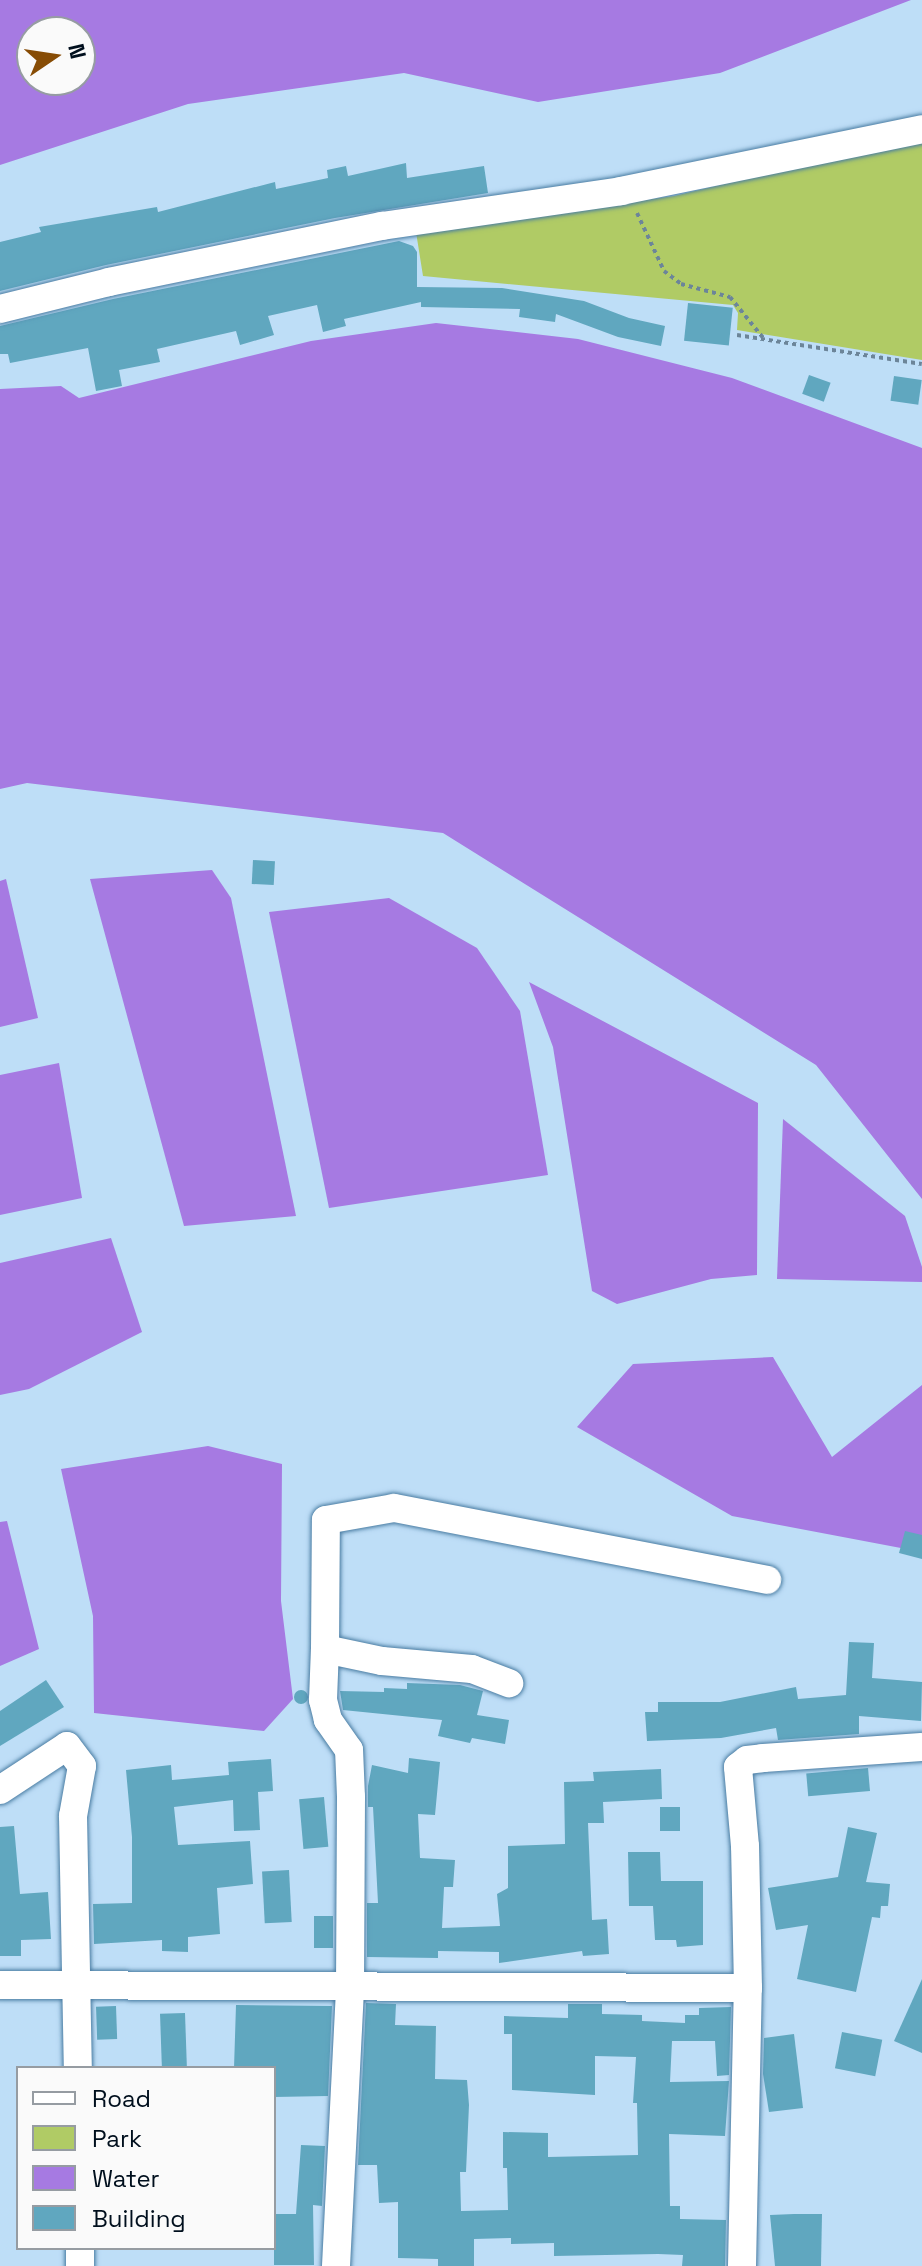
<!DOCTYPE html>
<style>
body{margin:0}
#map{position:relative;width:922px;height:2266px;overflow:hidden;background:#bedef7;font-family:"Space Grotesk",sans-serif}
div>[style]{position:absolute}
.green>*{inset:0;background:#b0cb65}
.water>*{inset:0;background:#a67ae2}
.building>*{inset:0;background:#60a7bf;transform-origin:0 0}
.round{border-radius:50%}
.path>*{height:4px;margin-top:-2px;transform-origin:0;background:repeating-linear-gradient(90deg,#6c8599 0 4px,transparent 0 8px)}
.roads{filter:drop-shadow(0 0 2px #497ca2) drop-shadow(0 0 2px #497ca2)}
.street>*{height:28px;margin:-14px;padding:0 14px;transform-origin:14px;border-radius:14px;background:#fff}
span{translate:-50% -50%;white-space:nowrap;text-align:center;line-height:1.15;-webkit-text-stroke:6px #fafafa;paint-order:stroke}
.legend{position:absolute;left:16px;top:2066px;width:260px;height:184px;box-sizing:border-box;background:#fafafa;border:2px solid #969ca2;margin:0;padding:10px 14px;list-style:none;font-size:24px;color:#000f1d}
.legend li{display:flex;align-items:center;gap:16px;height:40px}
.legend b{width:40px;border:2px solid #969ca2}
.north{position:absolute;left:16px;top:16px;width:80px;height:80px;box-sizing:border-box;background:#fafafa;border:2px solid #969ca2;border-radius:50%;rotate:77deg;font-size:22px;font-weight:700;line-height:32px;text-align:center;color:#000f1d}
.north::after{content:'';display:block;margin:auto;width:28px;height:36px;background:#874c05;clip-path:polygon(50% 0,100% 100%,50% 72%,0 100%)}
</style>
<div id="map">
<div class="green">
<i style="clip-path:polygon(922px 137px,922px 360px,737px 330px,738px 313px,733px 305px,423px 276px,416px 232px,674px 196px)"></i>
</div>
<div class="water">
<i style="clip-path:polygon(evenodd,0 0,911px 0,720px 73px,538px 102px,404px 73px,188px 104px,0 165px,0 0,32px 32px,80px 32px,80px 80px,32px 80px,32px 32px)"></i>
<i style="clip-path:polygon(436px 323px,578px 339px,732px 378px,922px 448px,922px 1199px,816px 1065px,443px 833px,27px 783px,0 789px,0 389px,61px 386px,79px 398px,311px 341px)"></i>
<i style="clip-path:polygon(212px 870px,231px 898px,296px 1216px,184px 1226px,90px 879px)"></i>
<i style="clip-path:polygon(6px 879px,38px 1018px,0 1027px,0 881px)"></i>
<i style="clip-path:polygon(389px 898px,477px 948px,520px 1011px,548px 1175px,329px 1208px,269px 912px)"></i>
<i style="clip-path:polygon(529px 982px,758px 1103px,757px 1275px,711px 1279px,617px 1304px,592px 1291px,553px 1047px)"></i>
<i style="clip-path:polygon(59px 1063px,82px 1198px,0 1215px,0 1075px)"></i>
<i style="clip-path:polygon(783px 1119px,905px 1216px,922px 1267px,922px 1282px,777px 1279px)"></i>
<i style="clip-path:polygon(111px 1238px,142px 1332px,29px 1389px,0 1395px,0 1263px)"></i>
<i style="clip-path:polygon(773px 1357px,832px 1457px,922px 1385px,922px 1552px,732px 1516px,577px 1427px,633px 1364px)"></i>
<i style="clip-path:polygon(208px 1446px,282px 1464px,281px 1601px,293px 1699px,264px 1731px,94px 1713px,93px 1616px,61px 1469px)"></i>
<i style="clip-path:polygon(7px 1521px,39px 1649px,0 1666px,0 1522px)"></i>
</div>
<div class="building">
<i style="clip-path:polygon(406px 163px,407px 178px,484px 166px,488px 193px,335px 218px,106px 265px,0 291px,0 242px,41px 232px,39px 227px,157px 207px,158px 212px,275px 182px,276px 189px,328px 178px,327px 170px,346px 166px,348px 176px)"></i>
<i style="clip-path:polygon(399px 241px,413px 246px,417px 252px,417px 287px,502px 288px,584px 301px,629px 318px,665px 326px,661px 346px,618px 337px,556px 314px,555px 322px,519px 317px,520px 309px,421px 307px,421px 302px,344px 319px,346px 326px,323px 332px,317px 305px,268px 316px,274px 335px,240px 345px,236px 331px,157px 349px,160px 362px,119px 370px,122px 386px,96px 391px,88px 348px,10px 363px,8px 354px,0 354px,0 326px,113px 299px)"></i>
<i style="left:688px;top:303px;width:45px;height:38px;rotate:6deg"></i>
<i style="left:809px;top:375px;width:23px;height:20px;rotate:20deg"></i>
<i style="left:894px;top:376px;width:28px;height:25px;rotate:8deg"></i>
<i style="left:253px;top:860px;width:22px;height:24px;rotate:3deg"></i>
<i style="clip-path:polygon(905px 1531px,922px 1535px,922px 1559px,899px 1553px)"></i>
<i style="clip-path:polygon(849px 1642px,874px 1643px,872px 1678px,922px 1682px,921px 1721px,859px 1716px,859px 1734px,778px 1740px,776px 1728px,721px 1738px,647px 1741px,645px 1712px,658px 1712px,658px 1702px,720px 1702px,796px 1687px,798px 1699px,846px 1695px)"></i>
<i style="clip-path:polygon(46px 1680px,64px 1707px,0 1746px,0 1711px)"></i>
<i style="clip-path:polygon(407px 1683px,460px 1685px,483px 1691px,477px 1715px,509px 1720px,505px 1744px,472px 1738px,470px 1743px,438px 1736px,442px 1720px,343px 1710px,340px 1691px,384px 1692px,384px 1688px,407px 1689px)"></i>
<i class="round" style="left:294px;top:1690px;width:14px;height:14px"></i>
<i style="clip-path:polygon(409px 1758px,440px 1762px,435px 1815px,418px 1814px,420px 1858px,455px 1860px,453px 1887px,444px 1887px,442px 1928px,500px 1926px,497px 1894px,508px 1888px,508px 1846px,565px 1844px,564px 1782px,594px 1781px,593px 1772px,661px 1769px,662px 1799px,603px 1802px,604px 1823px,588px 1823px,592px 1920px,607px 1919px,609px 1954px,583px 1956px,582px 1951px,499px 1963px,499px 1952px,438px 1951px,438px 1958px,367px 1957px,367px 1903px,378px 1903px,373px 1807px,368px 1807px,368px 1786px,372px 1765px,408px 1773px)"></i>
<i style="clip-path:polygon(271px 1759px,273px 1791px,258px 1792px,260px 1830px,234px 1831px,233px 1800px,174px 1807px,178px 1845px,250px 1841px,253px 1884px,217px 1888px,220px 1934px,188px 1937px,188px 1952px,162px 1951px,162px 1940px,94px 1944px,93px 1904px,132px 1903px,132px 1837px,126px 1770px,171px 1765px,172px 1780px,229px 1775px,228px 1762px)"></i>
<i style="left:868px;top:1768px;width:23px;height:62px;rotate:85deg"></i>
<i style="left:324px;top:1797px;width:50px;height:25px;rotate:85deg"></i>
<i style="left:660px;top:1807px;width:20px;height:24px"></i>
<i style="clip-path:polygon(14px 1826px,20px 1894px,48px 1892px,51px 1939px,21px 1940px,21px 1956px,0 1956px,0 1827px)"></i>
<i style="clip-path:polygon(848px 1827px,877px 1833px,866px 1882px,890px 1884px,888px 1906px,881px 1906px,880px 1918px,872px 1917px,856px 1992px,797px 1979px,808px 1925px,776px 1930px,768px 1888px,838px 1877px)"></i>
<i style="clip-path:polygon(628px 1852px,660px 1852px,661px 1881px,703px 1881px,703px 1945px,677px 1947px,676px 1940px,655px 1940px,653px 1906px,629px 1906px)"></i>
<i style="left:289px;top:1870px;width:52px;height:27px;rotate:87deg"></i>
<i style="left:333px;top:1916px;width:32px;height:19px;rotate:90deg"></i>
<i style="clip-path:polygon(922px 1979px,922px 2053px,894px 2041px)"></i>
<i style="clip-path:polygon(366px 2003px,396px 2004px,395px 2025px,436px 2026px,435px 2079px,467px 2080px,469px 2105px,466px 2172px,460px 2172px,461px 2211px,508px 2210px,507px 2168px,503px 2168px,503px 2132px,548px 2133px,548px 2157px,638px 2155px,637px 2103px,633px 2103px,636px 2057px,595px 2056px,595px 2095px,512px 2090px,512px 2034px,504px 2034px,504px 2016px,568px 2018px,568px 2004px,602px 2004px,602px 2014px,642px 2015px,642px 2021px,685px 2023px,685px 2015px,699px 2015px,699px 2008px,731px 2007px,729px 2075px,717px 2076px,715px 2041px,672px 2041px,670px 2082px,729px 2081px,725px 2136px,669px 2134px,670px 2206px,680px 2206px,680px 2219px,726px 2220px,725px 2266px,682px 2266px,683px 2255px,658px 2254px,554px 2256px,554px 2243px,511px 2244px,511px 2238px,474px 2239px,474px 2266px,438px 2266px,438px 2259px,398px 2258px,398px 2202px,379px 2203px,377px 2165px,358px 2165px)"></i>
<i style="clip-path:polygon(236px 2005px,332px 2006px,328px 2096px,274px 2097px,274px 2068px,234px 2068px)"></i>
<i style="left:116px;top:2006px;width:33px;height:20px;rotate:88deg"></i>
<i style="left:185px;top:2013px;width:55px;height:25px;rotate:88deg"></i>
<i style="left:842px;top:2032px;width:41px;height:37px;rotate:11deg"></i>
<i style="clip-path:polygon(794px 2034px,803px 2108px,769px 2112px,763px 2074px,764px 2038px)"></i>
<i style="clip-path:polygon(301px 2145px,325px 2146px,322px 2206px,313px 2205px,314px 2265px,274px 2265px,274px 2214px,296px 2214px)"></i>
<i style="clip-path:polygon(794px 2214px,822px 2214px,821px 2266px,775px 2266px,770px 2215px)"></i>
</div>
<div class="path">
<i style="left:637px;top:213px;width:64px;rotate:65deg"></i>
<i style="left:664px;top:271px;width:21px;rotate:37deg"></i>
<i style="left:681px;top:284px;width:51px;rotate:14.9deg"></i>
<i style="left:730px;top:297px;width:55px;rotate:50.9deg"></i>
<i style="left:737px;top:335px;width:187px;rotate:8.9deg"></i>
</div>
<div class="roads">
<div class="street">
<i style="left:0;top:309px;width:112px;rotate:-13.9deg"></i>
<i style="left:109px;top:282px;width:279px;rotate:-11.6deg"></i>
<i style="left:382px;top:226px;width:242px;rotate:-8.3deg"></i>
<i style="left:621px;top:191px;width:307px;rotate:-11.6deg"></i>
<i style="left:325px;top:1649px;width:129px;rotate:-89.6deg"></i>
<i style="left:326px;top:1520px;width:69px;rotate:-10deg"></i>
<i style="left:394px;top:1508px;width:380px;rotate:10.9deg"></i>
<i style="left:0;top:1790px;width:80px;rotate:-33.3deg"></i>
<i style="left:67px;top:1746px;width:25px;rotate:53deg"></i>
<i style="left:82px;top:1766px;width:51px;rotate:100.2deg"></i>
<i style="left:73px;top:1816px;width:252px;rotate:88.9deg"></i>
<i style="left:0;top:1985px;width:748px;rotate:0.23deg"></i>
<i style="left:80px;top:2248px;width:18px;rotate:90deg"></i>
<i style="left:336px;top:2266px;width:277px;rotate:-87.1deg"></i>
<i style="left:350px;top:1989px;width:192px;rotate:-89.7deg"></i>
<i style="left:351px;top:1797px;width:47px;rotate:-92.4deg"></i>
<i style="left:349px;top:1750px;width:37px;rotate:-125deg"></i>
<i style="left:328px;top:1720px;width:21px;rotate:-104deg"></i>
<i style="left:323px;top:1700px;width:51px;rotate:-87.8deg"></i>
<i style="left:325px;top:1649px;width:58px;rotate:11.9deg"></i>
<i style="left:382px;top:1661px;width:90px;rotate:5.1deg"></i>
<i style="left:472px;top:1669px;width:40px;rotate:21deg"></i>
<i style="left:742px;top:2266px;width:278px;rotate:-88.8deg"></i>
<i style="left:748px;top:1988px;width:142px;rotate:-91.2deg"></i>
<i style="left:745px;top:1846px;width:79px;rotate:-95.1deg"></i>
<i style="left:738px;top:1767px;width:11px;rotate:-38deg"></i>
<i style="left:747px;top:1760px;width:16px;rotate:-7deg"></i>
<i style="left:763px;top:1758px;width:159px;rotate:-4deg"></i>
</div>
</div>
<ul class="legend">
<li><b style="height:10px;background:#fff"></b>Road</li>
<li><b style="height:22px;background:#b0cb65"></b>Park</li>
<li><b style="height:22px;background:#a67ae2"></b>Water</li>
<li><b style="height:22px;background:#60a7bf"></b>Building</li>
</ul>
<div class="north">N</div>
</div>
